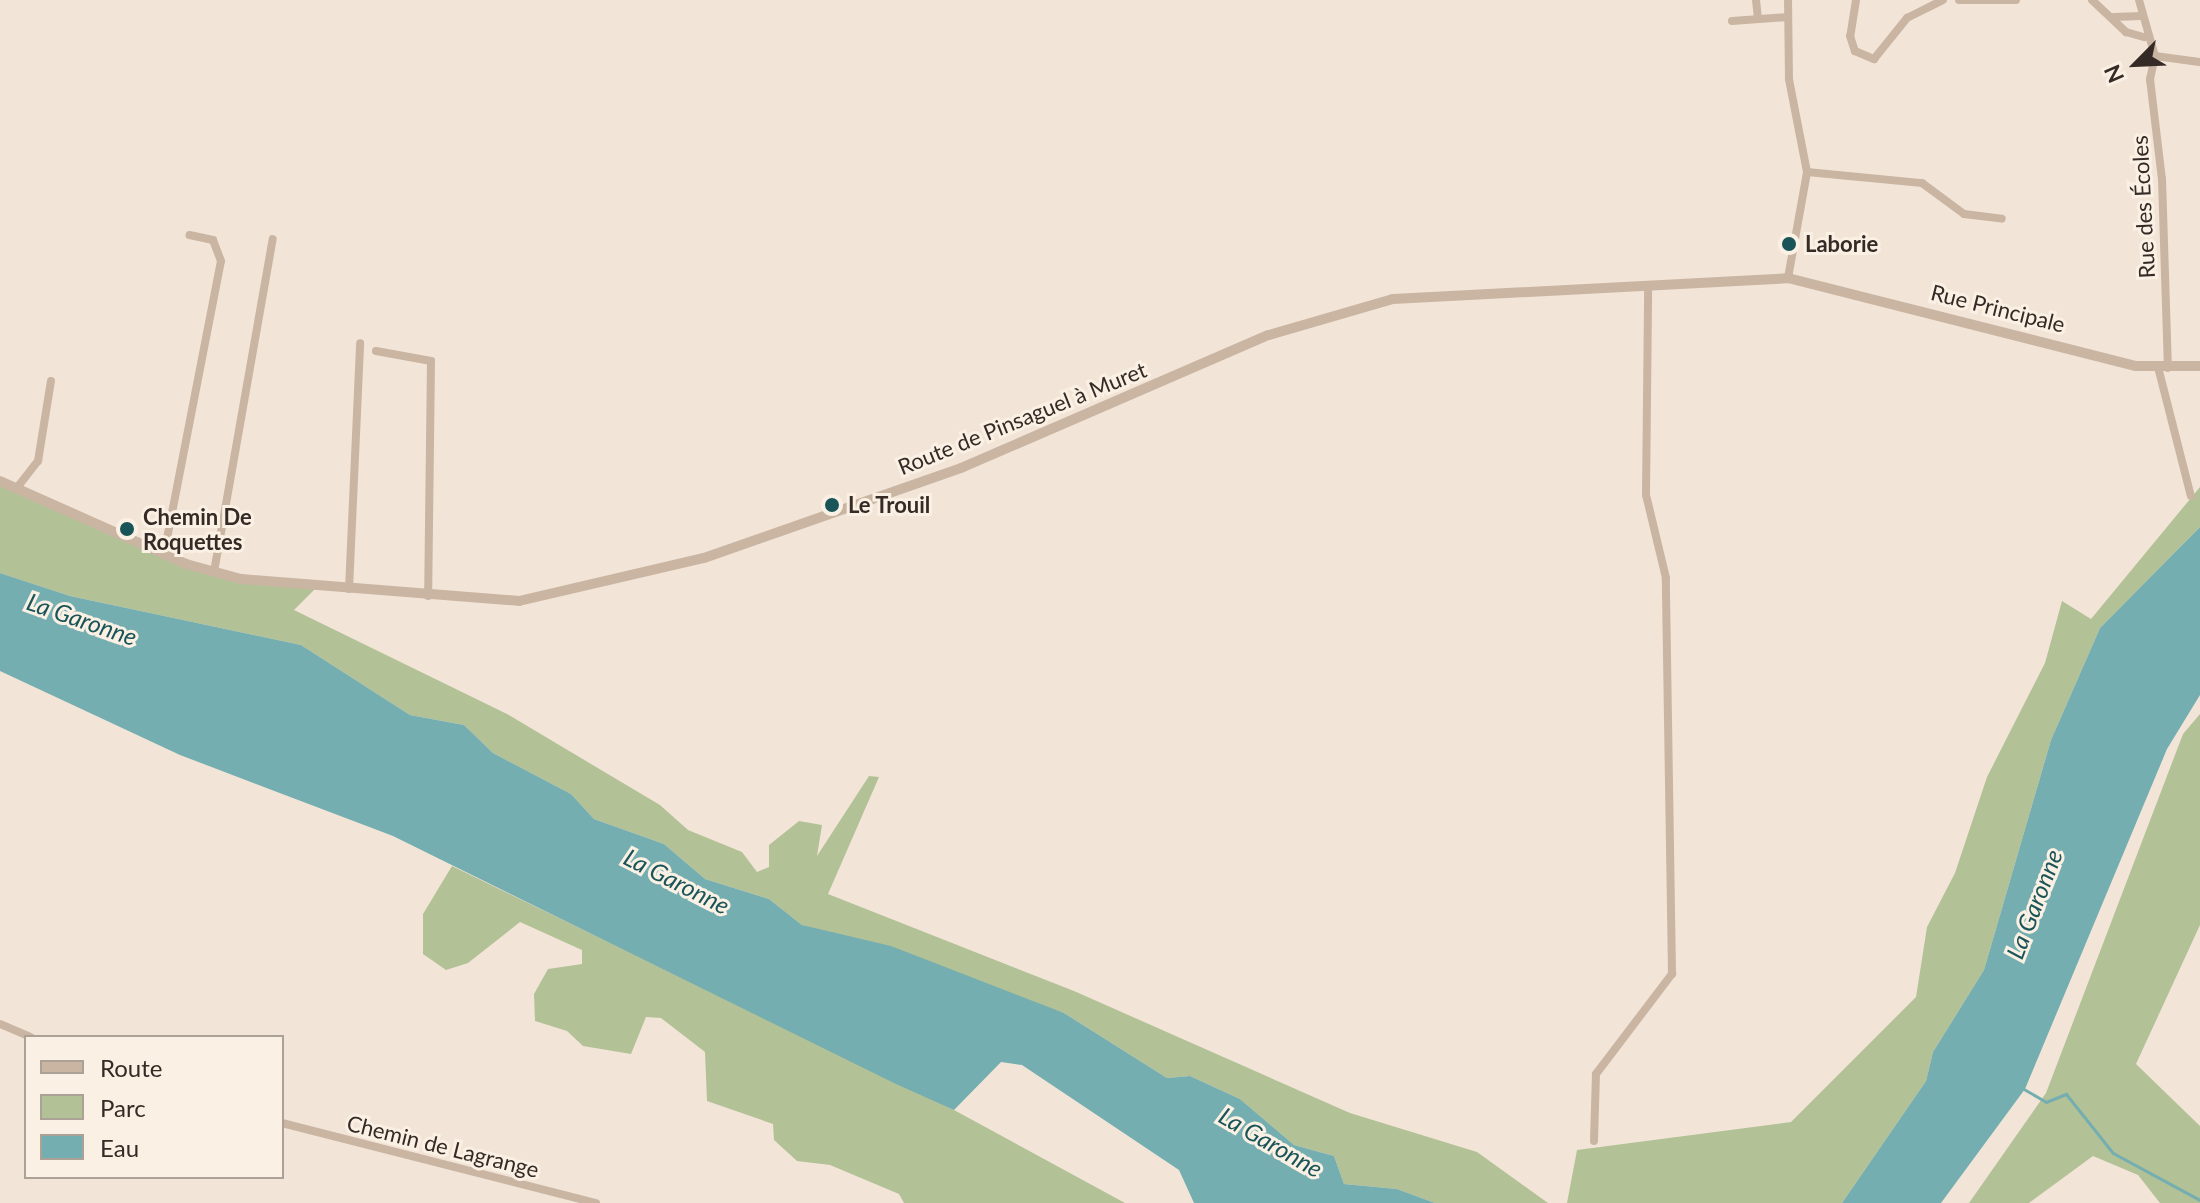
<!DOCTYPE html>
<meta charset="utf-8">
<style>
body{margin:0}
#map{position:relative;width:2200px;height:1203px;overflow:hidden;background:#f2e5d7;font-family:Lato,sans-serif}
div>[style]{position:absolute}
.green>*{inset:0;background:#b3c197}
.water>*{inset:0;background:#75aeb0}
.stream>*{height:3px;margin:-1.5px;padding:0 1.5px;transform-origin:1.5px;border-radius:1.5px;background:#75aeb0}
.minor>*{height:8px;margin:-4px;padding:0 4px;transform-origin:4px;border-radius:4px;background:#cab5a3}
.tertiary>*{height:10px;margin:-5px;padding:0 5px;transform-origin:5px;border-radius:5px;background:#cab5a3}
.dots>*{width:22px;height:22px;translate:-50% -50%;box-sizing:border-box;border:4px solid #faf0e3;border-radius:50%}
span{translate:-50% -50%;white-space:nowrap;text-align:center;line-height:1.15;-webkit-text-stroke:6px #faf0e3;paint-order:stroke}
.street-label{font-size:22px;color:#352a25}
.poi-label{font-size:22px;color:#352a25;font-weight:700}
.left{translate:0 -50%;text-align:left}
.water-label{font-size:24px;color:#195458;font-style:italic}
.legend{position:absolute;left:24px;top:1035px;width:260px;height:144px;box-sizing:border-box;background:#faf0e3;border:2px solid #aba197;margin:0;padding:10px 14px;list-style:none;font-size:24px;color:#352a25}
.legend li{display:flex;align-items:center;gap:16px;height:40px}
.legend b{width:40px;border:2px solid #aba197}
.north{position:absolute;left:2096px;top:24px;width:80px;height:80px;-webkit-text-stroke:6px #faf0e3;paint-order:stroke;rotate:246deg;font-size:22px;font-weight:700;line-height:32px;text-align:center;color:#352a25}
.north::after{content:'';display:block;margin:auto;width:28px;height:36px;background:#352a25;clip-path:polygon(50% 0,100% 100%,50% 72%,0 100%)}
</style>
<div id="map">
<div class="green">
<i style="clip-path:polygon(0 481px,186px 564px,316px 588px,294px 610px,507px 714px,660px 805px,688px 830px,742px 852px,757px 872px,769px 867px,769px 845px,799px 821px,822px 825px,817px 856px,869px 776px,879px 777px,828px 894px,1074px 991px,1350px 1113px,1477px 1152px,1548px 1203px,1435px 1203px,1397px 1189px,1344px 1184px,1334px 1156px,1294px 1145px,1240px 1099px,1190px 1076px,1167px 1078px,1064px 1013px,802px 925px,769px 899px,705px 879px,664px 844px,594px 819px,571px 794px,493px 753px,464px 725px,410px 715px,301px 645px,70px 596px,0 573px)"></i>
<i style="clip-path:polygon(2200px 487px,2200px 527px,2100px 628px,2051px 740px,1984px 970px,1933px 1052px,1926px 1081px,1842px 1203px,1567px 1203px,1577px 1150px,1791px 1122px,1916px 997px,1927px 927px,1955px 873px,1987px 777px,2045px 663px,2062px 601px,2091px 619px)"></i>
<i style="clip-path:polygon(2200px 714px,2200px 925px,2136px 1064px,2200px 1126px,2200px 1203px,2160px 1203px,2138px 1175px,2093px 1156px,2029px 1203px,1969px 1203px,2046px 1093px,2183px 734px)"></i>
<i style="clip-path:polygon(452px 866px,954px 1110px,1125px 1203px,904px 1203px,899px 1194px,830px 1165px,797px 1161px,774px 1140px,773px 1124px,707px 1101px,705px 1052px,661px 1018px,646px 1017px,631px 1054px,583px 1046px,567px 1031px,535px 1021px,534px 994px,548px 969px,582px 964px,582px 950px,520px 922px,468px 963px,446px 970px,423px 954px,423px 914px)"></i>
</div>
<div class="water">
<i style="clip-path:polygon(2200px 527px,2200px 695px,2167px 749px,2025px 1089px,1941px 1203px,1842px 1203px,1926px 1081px,1933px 1052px,1984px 970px,2051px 740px,2100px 628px)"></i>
<i style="clip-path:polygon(0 573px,70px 596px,301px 645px,410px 715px,464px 725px,493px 753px,571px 794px,594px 819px,664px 844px,705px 879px,769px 899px,802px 925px,891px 946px,1064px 1013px,1167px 1078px,1190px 1076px,1240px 1099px,1294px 1145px,1334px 1156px,1344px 1184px,1397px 1189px,1435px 1203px,1194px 1203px,1179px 1170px,1022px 1065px,1001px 1062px,954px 1110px,896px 1084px,393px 836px,180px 755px,0 671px)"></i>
</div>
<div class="stream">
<i style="left:2022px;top:1088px;width:28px;rotate:30deg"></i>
<i style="left:2046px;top:1102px;width:22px;rotate:-22deg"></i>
<i style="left:2066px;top:1094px;width:75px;rotate:51.5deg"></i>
<i style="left:2113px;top:1153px;width:99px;rotate:28.4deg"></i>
</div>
<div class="minor">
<i style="left:1756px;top:0;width:18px;rotate:84deg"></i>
<i style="left:1856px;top:0;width:36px;rotate:99deg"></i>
<i style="left:1850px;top:36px;width:16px;rotate:72deg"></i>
<i style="left:1855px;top:51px;width:21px;rotate:23deg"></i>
<i style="left:1874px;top:59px;width:53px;rotate:-51.2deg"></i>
<i style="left:1907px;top:18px;width:40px;rotate:-26.6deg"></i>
<i style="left:1959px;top:0;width:57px"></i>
<i style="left:2092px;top:0;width:47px;rotate:43.3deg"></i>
<i style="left:2126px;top:32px;width:19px;rotate:16deg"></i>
<i style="left:2139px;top:0;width:58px;rotate:74.1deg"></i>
<i style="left:2114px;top:17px;width:27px;rotate:-2deg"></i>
<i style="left:1732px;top:21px;width:56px;rotate:-4.1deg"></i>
<i style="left:2155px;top:56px;width:24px;rotate:102deg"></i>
<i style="left:2150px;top:79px;width:101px;rotate:83.2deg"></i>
<i style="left:2162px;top:179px;width:189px;rotate:88.2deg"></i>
<i style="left:2155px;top:56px;width:45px;rotate:7.6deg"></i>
<i style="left:1807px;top:172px;width:116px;rotate:5.5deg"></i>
<i style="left:1922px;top:183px;width:52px;rotate:36.4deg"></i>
<i style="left:1964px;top:214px;width:38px;rotate:7deg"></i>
<i style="left:1788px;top:278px;width:108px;rotate:-79.8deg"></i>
<i style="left:1807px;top:172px;width:95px;rotate:-101deg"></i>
<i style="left:1789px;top:79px;width:79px;rotate:-90.7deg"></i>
<i style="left:376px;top:351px;width:56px;rotate:10.3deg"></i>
<i style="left:431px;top:361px;width:235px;rotate:90.7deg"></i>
<i style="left:2158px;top:367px;width:133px;rotate:75.7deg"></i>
<i style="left:16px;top:489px;width:36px;rotate:-52deg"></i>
<i style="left:38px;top:461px;width:81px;rotate:-80.8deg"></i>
<i style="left:164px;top:554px;width:298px;rotate:-79deg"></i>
<i style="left:221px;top:261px;width:22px;rotate:-111deg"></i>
<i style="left:213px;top:240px;width:24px;rotate:-168deg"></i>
<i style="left:214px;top:572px;width:338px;rotate:-80deg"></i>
<i style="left:349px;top:589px;width:246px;rotate:-87.4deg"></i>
<i style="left:0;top:1024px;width:33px;rotate:23deg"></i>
<i style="left:282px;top:1123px;width:324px;rotate:14.3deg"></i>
<i style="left:1594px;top:1141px;width:67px;rotate:-88.3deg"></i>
<i style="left:1596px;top:1074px;width:126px;rotate:-52.8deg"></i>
<i style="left:1672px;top:974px;width:396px;rotate:-90.9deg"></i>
<i style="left:1666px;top:578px;width:85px;rotate:-103.5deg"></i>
<i style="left:1646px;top:495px;width:207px;rotate:-89.4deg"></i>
</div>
<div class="tertiary">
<i style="left:0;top:481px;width:204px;rotate:24deg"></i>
<i style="left:186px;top:564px;width:57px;rotate:15.3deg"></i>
<i style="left:241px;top:579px;width:279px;rotate:4.5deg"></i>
<i style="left:519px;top:601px;width:190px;rotate:-13.1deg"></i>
<i style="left:704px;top:558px;width:272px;rotate:-19.3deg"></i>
<i style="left:961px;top:468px;width:335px;rotate:-23.4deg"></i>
<i style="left:1269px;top:335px;width:129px;rotate:-16.2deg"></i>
<i style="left:1393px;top:299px;width:396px;rotate:-3deg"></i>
<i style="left:1788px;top:278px;width:359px;rotate:14.2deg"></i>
<i style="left:2136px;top:366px;width:64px"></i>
</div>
<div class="dots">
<i style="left:1789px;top:244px;background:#195458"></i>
<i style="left:832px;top:505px;background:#195458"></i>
<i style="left:127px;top:529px;background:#195458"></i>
</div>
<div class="street-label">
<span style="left:2143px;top:207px;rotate:-93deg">Rue des Écoles</span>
<span style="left:1998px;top:308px;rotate:14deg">Rue Principale</span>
<span style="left:1022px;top:418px;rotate:-22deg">Route de Pinsaguel à Muret</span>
<span style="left:443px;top:1146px;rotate:14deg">Chemin de Lagrange</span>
</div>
<div class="poi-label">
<span class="left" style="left:1805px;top:244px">Laborie</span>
<span class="left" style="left:848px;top:505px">Le Trouil</span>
<span class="left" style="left:143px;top:529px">Chemin De<br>Roquettes</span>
</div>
<div class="water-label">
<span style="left:82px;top:619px;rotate:19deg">La Garonne</span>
<span style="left:677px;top:881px;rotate:27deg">La Garonne</span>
<span style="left:2034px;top:904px;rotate:-69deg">La Garonne</span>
<span style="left:1271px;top:1142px;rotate:30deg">La Garonne</span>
</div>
<ul class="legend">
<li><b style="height:10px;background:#cab5a3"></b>Route</li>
<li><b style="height:22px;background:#b3c197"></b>Parc</li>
<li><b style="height:22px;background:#75aeb0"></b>Eau</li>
</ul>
<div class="north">N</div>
</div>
